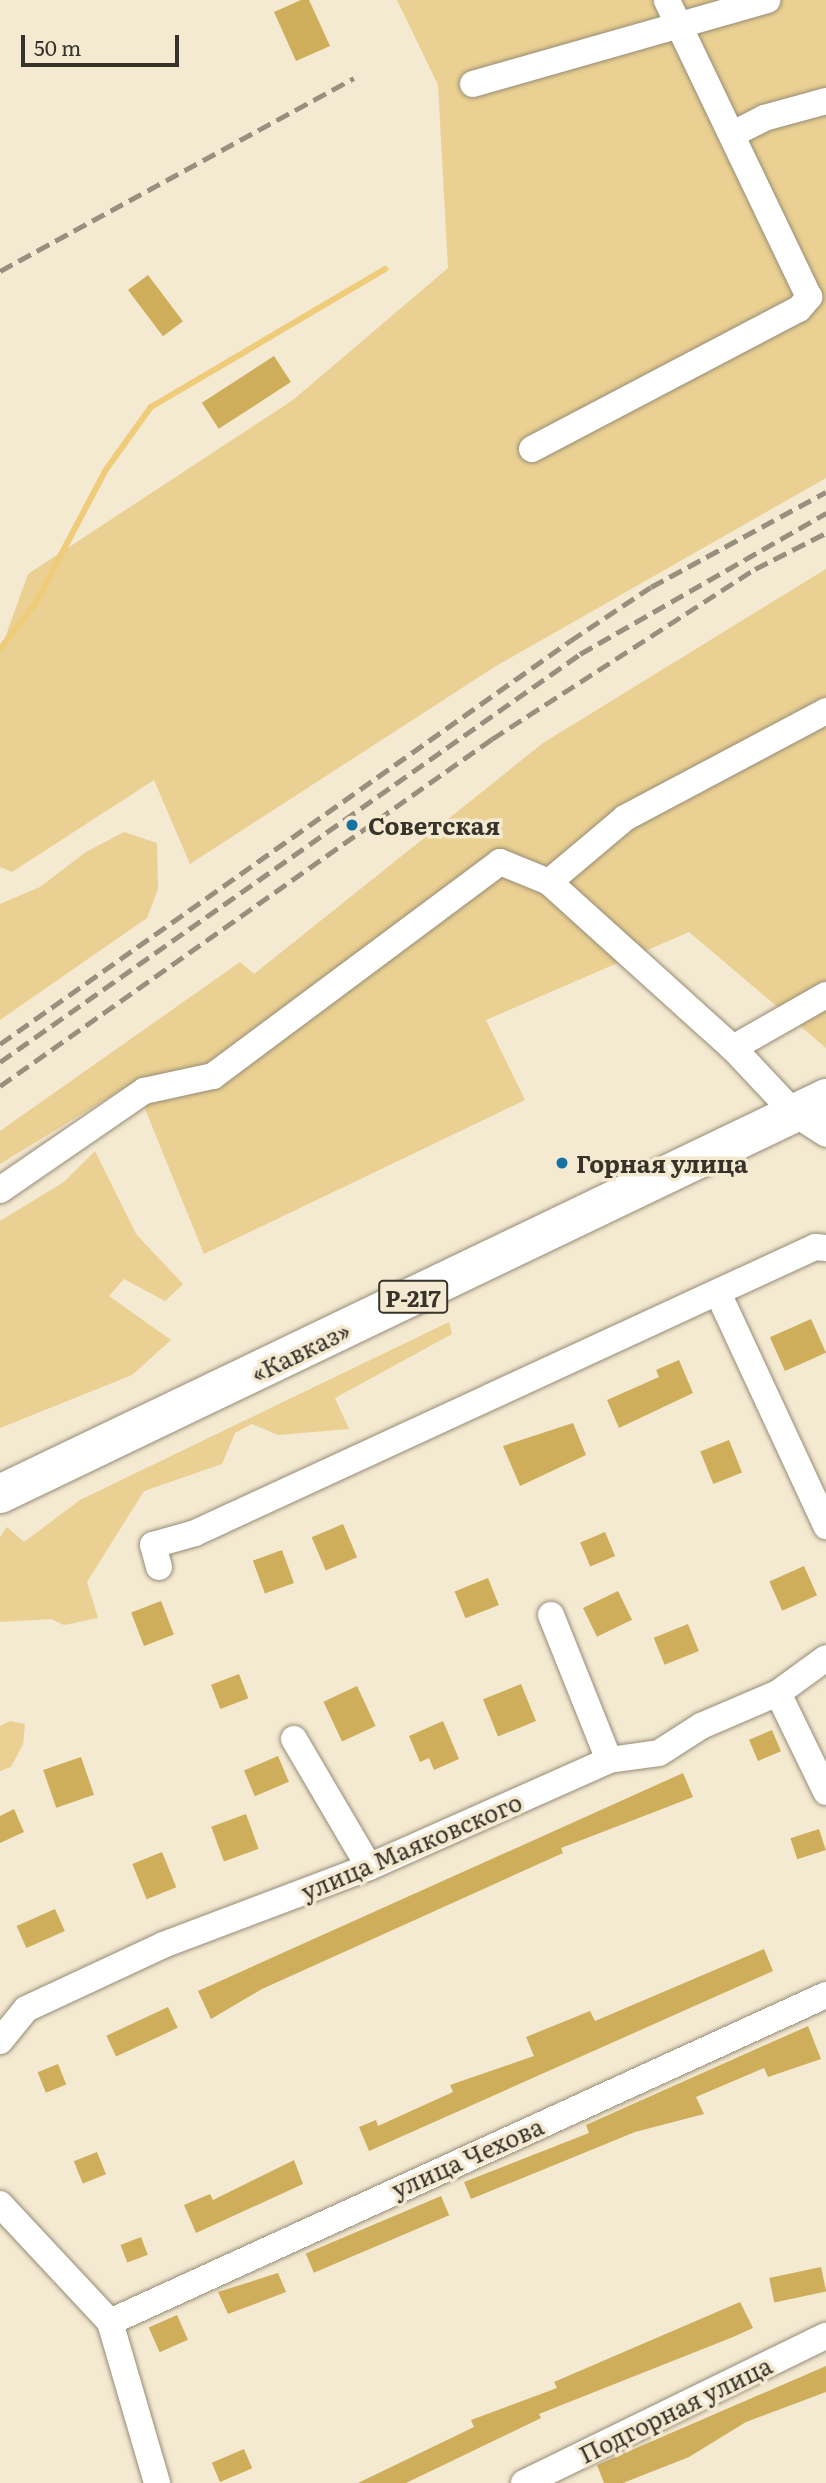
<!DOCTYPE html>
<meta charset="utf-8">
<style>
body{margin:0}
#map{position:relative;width:826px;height:2483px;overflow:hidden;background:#f4e9d1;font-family:Literata,serif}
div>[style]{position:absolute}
.green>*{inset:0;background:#ead092}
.stream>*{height:6px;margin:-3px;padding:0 3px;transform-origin:3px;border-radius:3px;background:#eecc79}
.building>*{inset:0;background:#cfae5b;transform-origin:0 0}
.roads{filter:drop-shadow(0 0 2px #968c76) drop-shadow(0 0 2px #968c76)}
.minor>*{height:26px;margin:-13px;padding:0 13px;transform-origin:13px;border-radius:13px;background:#fff}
.highway>*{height:38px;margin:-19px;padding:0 19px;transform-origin:19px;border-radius:19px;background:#fff}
.rail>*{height:5px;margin-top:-2.5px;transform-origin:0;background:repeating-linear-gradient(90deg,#97907f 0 14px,transparent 0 21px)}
.dots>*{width:19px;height:19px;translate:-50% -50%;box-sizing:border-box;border:4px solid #f4e9d1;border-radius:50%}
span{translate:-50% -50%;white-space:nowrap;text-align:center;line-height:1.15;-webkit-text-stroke:7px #f4e9d1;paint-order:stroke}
.shield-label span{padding:2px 5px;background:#f4e9d1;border:2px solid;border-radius:5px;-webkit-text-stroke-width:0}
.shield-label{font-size:23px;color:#37332a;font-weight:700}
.poi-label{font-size:24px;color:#37332a;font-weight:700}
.left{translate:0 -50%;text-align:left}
.street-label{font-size:24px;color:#37332a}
.scale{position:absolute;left:21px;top:35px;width:158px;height:32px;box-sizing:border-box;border:4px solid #37332a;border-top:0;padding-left:9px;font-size:21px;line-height:24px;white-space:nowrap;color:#37332a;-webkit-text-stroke:5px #f4e9d1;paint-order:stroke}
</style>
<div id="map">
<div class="green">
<i style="clip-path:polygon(397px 0,826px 0,826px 478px,496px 666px,190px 864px,154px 780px,12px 872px,0 867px,0 652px,28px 574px,293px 400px,448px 268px,438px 85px)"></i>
<i style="clip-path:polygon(826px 569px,826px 1048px,689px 932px,486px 1020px,525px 1100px,204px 1254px,134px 1082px,0 1164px,0 1131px,240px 962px,254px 974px,543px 743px)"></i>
<i style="clip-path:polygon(124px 832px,157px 843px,158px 889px,147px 918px,0 1020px,0 904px,40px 887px,86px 852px)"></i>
<i style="clip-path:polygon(95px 1151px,136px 1234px,183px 1284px,165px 1301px,124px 1279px,109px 1296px,171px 1340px,132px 1375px,0 1428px,0 1221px,64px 1182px)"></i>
<i style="clip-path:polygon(449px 1322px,452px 1334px,335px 1398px,349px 1429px,278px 1435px,252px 1424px,235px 1433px,222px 1464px,144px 1491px,87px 1582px,98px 1618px,64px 1625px,51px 1619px,0 1622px,0 1537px,7px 1527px,24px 1542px,80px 1500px)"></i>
<i style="clip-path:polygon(10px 1721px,25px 1724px,23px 1744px,11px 1767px,0 1771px,0 1726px)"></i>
</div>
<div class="stream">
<i style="left:0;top:649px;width:57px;rotate:-52.1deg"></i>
<i style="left:35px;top:604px;width:150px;rotate:-62.2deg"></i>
<i style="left:105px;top:471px;width:79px;rotate:-54.3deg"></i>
<i style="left:151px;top:407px;width:272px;rotate:-30.5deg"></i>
</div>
<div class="building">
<i style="clip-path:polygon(301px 0,309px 0,330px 46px,296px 61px,274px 12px)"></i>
<i style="left:148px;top:275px;width:58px;height:25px;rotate:53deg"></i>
<i style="left:274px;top:356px;width:31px;height:86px;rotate:57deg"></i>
<i style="left:811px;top:1319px;width:37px;height:45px;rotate:66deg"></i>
<i style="clip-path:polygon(679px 1360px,693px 1393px,619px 1428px,607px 1400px,659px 1377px,656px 1370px)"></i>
<i style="clip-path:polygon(573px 1423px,586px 1455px,520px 1486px,503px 1446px)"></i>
<i style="left:729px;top:1440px;width:35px;height:31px;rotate:68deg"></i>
<i style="left:343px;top:1524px;width:36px;height:34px;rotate:67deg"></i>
<i style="left:605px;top:1532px;width:26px;height:27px;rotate:67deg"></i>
<i style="left:282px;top:1550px;width:35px;height:31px;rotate:70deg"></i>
<i style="left:804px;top:1566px;width:32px;height:38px;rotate:66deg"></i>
<i style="left:488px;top:1578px;width:29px;height:36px;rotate:68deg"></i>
<i style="left:618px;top:1591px;width:32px;height:39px;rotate:64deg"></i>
<i style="left:161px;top:1601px;width:36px;height:32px;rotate:69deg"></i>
<i style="left:688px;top:1624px;width:29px;height:37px;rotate:68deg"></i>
<i style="left:239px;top:1674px;width:26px;height:30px;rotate:69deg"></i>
<i style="left:521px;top:1684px;width:40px;height:41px;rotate:68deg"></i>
<i style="left:357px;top:1686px;width:44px;height:37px;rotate:65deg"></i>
<i style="clip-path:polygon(443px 1721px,459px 1759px,434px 1770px,429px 1758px,420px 1762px,409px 1736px)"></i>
<i style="left:772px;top:1730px;width:23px;height:25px;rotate:67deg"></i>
<i style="left:278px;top:1756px;width:28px;height:37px;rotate:67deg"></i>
<i style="left:81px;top:1757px;width:40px;height:40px;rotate:71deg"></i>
<i style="clip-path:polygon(683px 1773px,693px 1797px,561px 1848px,563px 1853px,262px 1989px,211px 2019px,198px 1991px)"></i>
<i style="clip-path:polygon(14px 1809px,24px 1832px,0 1843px,0 1816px)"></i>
<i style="left:246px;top:1814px;width:37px;height:37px;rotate:70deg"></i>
<i style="left:819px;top:1829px;width:22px;height:30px;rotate:72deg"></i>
<i style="left:162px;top:1852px;width:38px;height:32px;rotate:68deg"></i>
<i style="left:55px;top:1909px;width:24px;height:42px;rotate:66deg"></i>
<i style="clip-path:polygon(764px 1949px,773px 1971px,369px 2151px,359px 2127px,376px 2120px,378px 2126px,453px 2092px,450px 2085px,534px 2056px,526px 2037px,590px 2011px,595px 2021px)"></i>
<i style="left:168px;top:2007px;width:23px;height:68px;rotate:65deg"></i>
<i style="clip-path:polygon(808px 2026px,821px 2059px,768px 2077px,764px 2068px,696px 2097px,704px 2114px,635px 2132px,471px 2199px,464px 2182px,589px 2133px,586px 2125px)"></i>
<i style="left:58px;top:2064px;width:22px;height:22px;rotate:68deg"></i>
<i style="left:97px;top:2152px;width:24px;height:25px;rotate:68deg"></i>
<i style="clip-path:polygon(294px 2160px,303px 2184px,196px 2233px,184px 2205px,210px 2194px,213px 2200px)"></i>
<i style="left:441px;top:2196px;width:21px;height:147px;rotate:67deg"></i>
<i style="left:141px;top:2237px;width:19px;height:22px;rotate:69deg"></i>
<i style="left:821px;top:2267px;width:25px;height:53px;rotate:78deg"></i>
<i style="clip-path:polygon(278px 2273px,286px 2292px,228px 2314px,218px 2292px)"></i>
<i style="clip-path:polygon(740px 2302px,753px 2328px,733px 2337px,539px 2414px,541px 2418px,406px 2483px,358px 2483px,474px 2427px,471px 2420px,557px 2388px,554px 2382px)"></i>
<i style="left:177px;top:2315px;width:27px;height:31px;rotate:66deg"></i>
<i style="clip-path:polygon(826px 2366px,826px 2392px,746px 2422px,689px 2457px,623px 2483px,604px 2483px,597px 2465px)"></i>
<i style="left:244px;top:2449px;width:21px;height:35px;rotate:67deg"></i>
</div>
<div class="roads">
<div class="minor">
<i style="left:473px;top:84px;width:306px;rotate:-15.9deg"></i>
<i style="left:733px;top:134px;width:35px;rotate:-27deg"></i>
<i style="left:764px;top:118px;width:64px;rotate:-15.3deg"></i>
<i style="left:532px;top:449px;width:301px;rotate:-27.7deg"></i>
<i style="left:799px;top:309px;width:16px;rotate:-50deg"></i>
<i style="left:809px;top:297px;width:329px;rotate:-115.6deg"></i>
<i style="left:549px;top:882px;width:99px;rotate:-40.1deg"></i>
<i style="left:625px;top:818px;width:228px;rotate:-28deg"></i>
<i style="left:733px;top:1048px;width:107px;rotate:-29.7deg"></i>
<i style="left:0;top:1190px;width:175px;rotate:-34.5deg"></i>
<i style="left:144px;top:1091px;width:71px;rotate:-12.3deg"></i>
<i style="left:213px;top:1076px;width:358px;rotate:-36.7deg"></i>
<i style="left:500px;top:862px;width:53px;rotate:22.2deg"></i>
<i style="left:549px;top:882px;width:248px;rotate:42.1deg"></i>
<i style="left:733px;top:1048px;width:89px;rotate:46.8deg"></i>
<i style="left:794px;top:1113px;width:38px;rotate:33deg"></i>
<i style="left:719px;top:1295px;width:255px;rotate:65.1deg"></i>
<i style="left:159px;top:1567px;width:23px;rotate:-105deg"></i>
<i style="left:153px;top:1545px;width:44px;rotate:-15.9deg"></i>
<i style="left:195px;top:1533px;width:683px;rotate:-24.76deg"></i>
<i style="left:815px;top:1247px;width:11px;rotate:5deg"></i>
<i style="left:551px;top:1615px;width:156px;rotate:68.2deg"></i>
<i style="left:778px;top:1693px;width:110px;rotate:64.1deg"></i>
<i style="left:294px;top:1739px;width:148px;rotate:59.6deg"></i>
<i style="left:0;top:2041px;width:41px;rotate:-50.9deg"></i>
<i style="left:26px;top:2009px;width:151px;rotate:-25deg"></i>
<i style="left:163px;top:1945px;width:220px;rotate:-20.7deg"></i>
<i style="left:369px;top:1867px;width:263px;rotate:-24deg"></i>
<i style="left:609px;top:1760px;width:50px;rotate:-8deg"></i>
<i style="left:659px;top:1753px;width:50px;rotate:-32.7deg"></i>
<i style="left:701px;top:1726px;width:84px;rotate:-23.2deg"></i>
<i style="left:778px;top:1693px;width:59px;rotate:-36.1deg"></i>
<i style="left:0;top:2204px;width:161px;rotate:47deg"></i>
<i style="left:110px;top:2322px;width:168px;rotate:73.7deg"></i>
<i style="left:110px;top:2322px;width:787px;rotate:-24.55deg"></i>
<i style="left:524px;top:2483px;width:336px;rotate:-26deg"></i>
</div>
<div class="highway">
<i style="left:0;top:1494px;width:916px;rotate:-25.61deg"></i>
</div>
</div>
<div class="rail">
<i style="left:0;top:271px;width:403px;rotate:-28.6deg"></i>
<i style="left:0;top:1044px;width:698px;rotate:-35.26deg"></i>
<i style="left:570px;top:641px;width:97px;rotate:-33.7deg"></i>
<i style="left:651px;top:587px;width:199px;rotate:-28.5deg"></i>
<i style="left:0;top:1062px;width:709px;rotate:-35.12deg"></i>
<i style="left:580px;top:654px;width:284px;rotate:-29.8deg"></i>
<i style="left:0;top:1086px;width:602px;rotate:-35.19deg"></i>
<i style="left:492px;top:739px;width:313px;rotate:-32.9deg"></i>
<i style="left:755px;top:569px;width:80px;rotate:-26.9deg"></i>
</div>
<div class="dots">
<i style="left:352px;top:825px;background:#1672a0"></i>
<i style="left:562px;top:1163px;background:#1672a0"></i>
</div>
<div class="shield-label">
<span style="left:413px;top:1297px">Р-217</span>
</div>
<div class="poi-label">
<span class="left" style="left:368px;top:825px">Советская</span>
<span class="left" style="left:576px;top:1163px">Горная улица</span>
</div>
<div class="street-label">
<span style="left:300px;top:1351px;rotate:-26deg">«Кавказ»</span>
<span style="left:411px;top:1846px;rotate:-23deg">улица Маяковского</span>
<span style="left:467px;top:2157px;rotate:-24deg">улица Чехова</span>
<span style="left:675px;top:2409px;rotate:-26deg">Подгорная улица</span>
</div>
<div class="scale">50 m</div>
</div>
